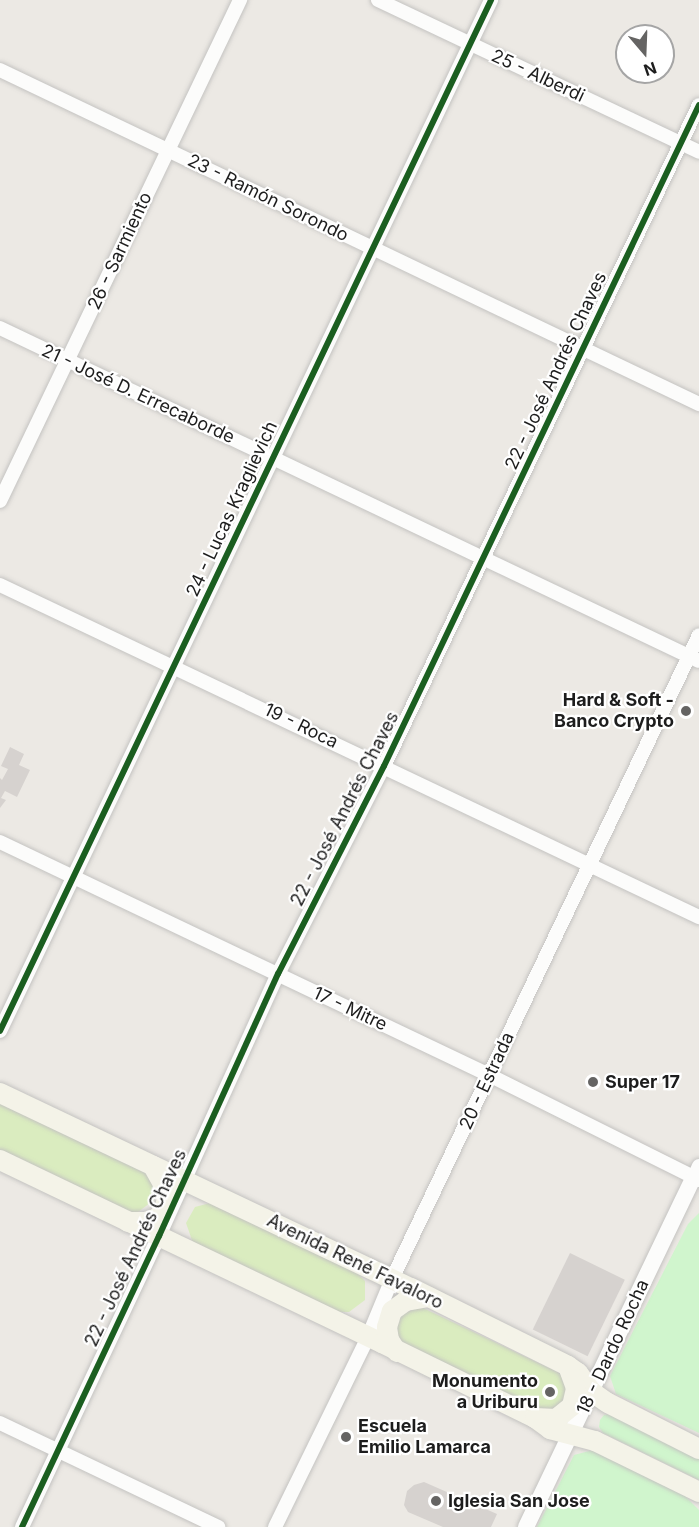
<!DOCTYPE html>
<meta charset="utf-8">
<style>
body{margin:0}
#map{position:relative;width:699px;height:1527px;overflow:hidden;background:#ece9e4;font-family:Inter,sans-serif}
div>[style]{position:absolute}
.grass>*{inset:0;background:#daecbf}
.park>*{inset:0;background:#d0f5cd}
.building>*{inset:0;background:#d6d2cf;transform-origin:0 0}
.roads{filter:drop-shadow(0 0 2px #c4c3c1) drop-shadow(0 0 2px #c4c3c1)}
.minor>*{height:14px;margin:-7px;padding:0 7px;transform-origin:7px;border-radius:7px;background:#fcfcfb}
.tertiary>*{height:16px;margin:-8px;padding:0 8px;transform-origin:8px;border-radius:8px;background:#fcfcfb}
.secondary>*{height:20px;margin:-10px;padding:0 10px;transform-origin:10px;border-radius:10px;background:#f4f3e8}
.cycleway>*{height:6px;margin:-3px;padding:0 3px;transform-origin:3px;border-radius:3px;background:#1b5e20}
.dots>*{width:16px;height:16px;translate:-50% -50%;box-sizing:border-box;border:3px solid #fff;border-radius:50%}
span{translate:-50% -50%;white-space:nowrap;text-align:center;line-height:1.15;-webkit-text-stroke:4.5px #fff;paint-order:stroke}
.street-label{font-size:18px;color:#1d1d1d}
.poi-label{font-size:18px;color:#1d1d1d;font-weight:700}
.right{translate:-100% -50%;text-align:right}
.left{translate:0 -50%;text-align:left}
.north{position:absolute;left:615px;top:24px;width:60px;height:60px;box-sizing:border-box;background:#fff;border:2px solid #a5a5a5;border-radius:50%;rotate:161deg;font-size:16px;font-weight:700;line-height:24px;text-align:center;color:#1d1d1d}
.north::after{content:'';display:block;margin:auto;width:21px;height:27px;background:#656463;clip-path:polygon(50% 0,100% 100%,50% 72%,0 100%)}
</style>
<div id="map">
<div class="grass">
<i style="clip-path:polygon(0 1103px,146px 1173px,156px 1189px,154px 1200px,138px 1212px,128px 1212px,0 1151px)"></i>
<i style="clip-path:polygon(210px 1203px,357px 1273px,365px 1281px,365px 1300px,349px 1312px,339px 1312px,193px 1243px,186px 1223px,195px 1207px)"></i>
<i style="clip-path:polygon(419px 1306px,566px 1376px,568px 1395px,559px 1409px,543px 1414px,402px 1346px,395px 1326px,404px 1310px)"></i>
</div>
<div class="park">
<i style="clip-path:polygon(699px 1213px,699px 1433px,616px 1394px,610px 1376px,688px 1224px)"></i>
<i style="clip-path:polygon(611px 1414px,699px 1458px,699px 1480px,603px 1433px,599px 1427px,600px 1420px,604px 1415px)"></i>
<i style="clip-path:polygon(593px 1450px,685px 1496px,699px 1510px,699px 1527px,537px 1527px,574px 1455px)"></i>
</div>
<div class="building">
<i style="clip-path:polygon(10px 747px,24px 754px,19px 765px,30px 770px,17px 797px,5px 791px,1px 798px,6px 800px,0 808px,0 778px,2px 780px,8px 769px,1px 766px)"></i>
<i style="left:570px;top:1253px;width:61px;height:85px;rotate:26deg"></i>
<i style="clip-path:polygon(424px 1482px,497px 1514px,491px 1527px,443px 1527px,408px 1512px,404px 1505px,407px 1491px,414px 1485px)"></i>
</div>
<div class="roads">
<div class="minor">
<i style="left:378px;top:0;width:355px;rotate:25.3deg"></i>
<i style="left:0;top:70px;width:775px;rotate:25.54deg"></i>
<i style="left:0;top:328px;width:774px;rotate:25.47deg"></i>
<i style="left:0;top:501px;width:556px;rotate:-64.4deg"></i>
<i style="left:0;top:585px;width:774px;rotate:25.41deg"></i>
<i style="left:0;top:842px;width:542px;rotate:25.48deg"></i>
<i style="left:489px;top:1075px;width:229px;rotate:26.5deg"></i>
<i style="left:694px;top:1177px;width:12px;rotate:-66deg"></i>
<i style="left:0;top:1031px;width:1142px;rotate:-64.53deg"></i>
<i style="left:0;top:1423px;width:242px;rotate:25.5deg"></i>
<i style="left:22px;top:1527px;width:322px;rotate:-64.8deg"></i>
<i style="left:159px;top:1236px;width:288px;rotate:-65.6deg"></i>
<i style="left:278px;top:974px;width:233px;rotate:-63deg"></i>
<i style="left:384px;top:766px;width:732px;rotate:-64.52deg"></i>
<i style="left:275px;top:1527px;width:212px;rotate:-63.9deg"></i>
<i style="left:368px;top:1337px;width:63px;rotate:-67.5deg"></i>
<i style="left:392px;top:1279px;width:713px;rotate:-64.51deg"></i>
</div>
<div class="tertiary">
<i style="left:526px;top:1527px;width:388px;rotate:-64.4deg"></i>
<i style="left:694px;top:1177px;width:5px;rotate:22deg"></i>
</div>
<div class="secondary">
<i style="left:0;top:1093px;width:455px;rotate:25.4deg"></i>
<i style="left:411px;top:1288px;width:175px;rotate:26.4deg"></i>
<i style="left:568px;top:1366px;width:12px;rotate:35deg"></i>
<i style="left:578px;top:1373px;width:24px;rotate:54deg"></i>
<i style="left:592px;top:1392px;width:19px;rotate:35deg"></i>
<i style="left:608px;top:1403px;width:102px;rotate:26.8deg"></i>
<i style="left:0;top:1160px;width:424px;rotate:25.6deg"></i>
<i style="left:382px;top:1343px;width:170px;rotate:26.1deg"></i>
<i style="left:535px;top:1418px;width:19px;rotate:36deg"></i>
<i style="left:550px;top:1429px;width:47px;rotate:14.9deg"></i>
<i style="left:595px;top:1441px;width:116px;rotate:26.1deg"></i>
<i style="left:128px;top:1222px;width:17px"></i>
<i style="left:145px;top:1222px;width:14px;rotate:-17deg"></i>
<i style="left:158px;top:1218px;width:13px;rotate:-58deg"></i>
<i style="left:165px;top:1207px;width:14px;rotate:-78deg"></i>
<i style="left:168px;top:1193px;width:31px;rotate:-119deg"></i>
<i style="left:397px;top:1352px;width:14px;rotate:-124deg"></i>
<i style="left:389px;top:1340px;width:13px;rotate:-99deg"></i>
<i style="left:387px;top:1327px;width:17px;rotate:-73deg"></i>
<i style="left:392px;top:1311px;width:17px;rotate:-36deg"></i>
<i style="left:406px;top:1301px;width:23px;rotate:-10deg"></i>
<i style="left:535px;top:1418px;width:21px;rotate:3deg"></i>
<i style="left:556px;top:1419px;width:21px;rotate:-39deg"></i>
<i style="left:572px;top:1406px;width:18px;rotate:-77deg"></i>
<i style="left:576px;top:1388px;width:20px;rotate:-110deg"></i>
</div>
</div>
<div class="cycleway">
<i style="left:0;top:1031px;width:1142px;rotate:-64.53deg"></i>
<i style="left:22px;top:1527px;width:322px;rotate:-64.8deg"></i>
<i style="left:159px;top:1236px;width:288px;rotate:-65.6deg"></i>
<i style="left:278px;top:974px;width:233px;rotate:-63deg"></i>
<i style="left:384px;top:766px;width:732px;rotate:-64.52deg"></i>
</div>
<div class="dots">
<i style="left:686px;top:711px;background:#656463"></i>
<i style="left:593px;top:1082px;background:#656463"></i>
<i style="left:550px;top:1392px;background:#656463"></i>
<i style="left:346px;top:1437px;background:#656463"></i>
<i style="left:436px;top:1501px;background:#656463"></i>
</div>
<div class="street-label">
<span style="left:538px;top:76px;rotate:25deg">25 - Alberdi</span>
<span style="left:268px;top:198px;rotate:26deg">23 - Ramón Sorondo</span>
<span style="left:120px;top:251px;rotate:-65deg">26 - Sarmiento</span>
<span style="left:556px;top:371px;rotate:-65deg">22 - José Andrés Chaves</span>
<span style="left:138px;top:394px;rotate:25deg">21 - José D. Errecaborde</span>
<span style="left:232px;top:509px;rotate:-65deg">24 - Lucas Kraglievich</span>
<span style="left:301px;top:726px;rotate:26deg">19 - Roca</span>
<span style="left:345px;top:809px;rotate:-63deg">22 - José Andrés Chaves</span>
<span style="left:350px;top:1009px;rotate:25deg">17 - Mitre</span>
<span style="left:487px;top:1081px;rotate:-65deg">20 - Estrada</span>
<span style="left:136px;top:1248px;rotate:-65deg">22 - José Andrés Chaves</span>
<span style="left:355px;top:1262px;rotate:26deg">Avenida René Favaloro</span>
<span style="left:613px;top:1347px;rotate:-65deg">18 - Dardo Rocha</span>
</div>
<div class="poi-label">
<span class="right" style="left:674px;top:711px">Hard &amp; Soft -<br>Banco Crypto</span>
<span class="left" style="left:605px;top:1082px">Super 17</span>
<span class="right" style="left:538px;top:1392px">Monumento<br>a Uriburu</span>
<span class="left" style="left:358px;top:1437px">Escuela<br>Emilio Lamarca</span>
<span class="left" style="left:448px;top:1501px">Iglesia San Jose</span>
</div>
<div class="north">N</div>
</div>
